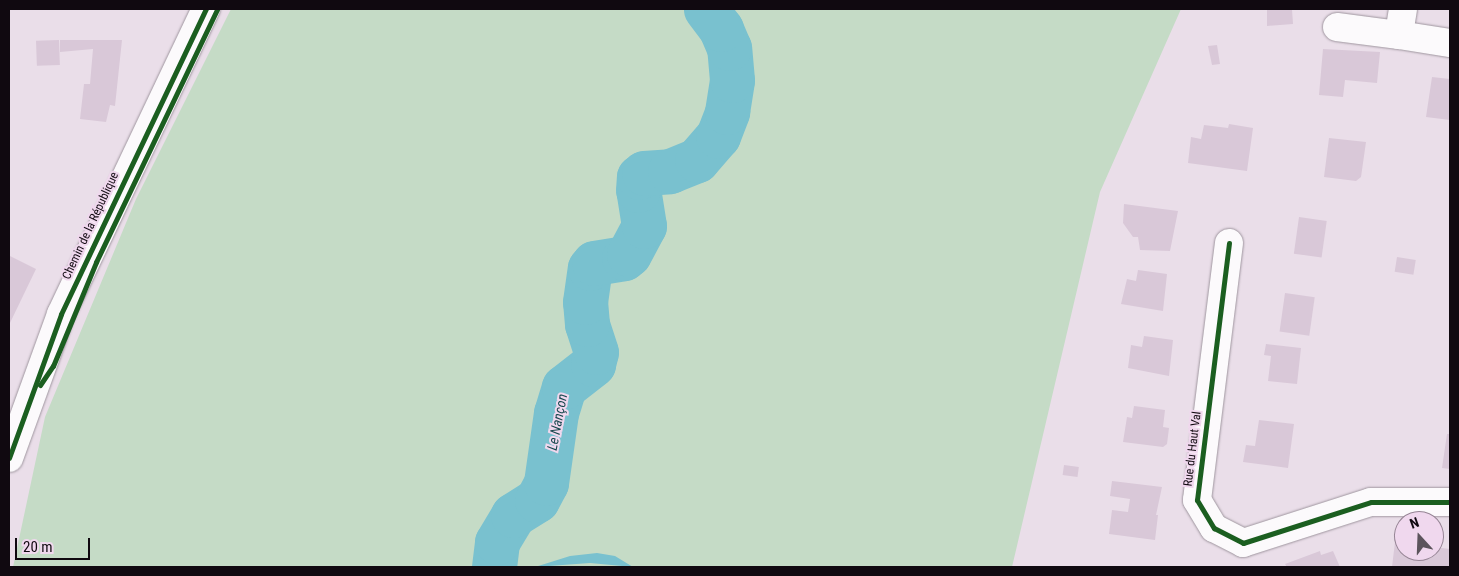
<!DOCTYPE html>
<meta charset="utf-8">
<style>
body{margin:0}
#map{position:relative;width:1459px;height:576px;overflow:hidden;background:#eadee9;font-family:"Roboto Condensed",sans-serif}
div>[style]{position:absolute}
.green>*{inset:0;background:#c5dbc6}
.water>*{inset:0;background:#79c1cf}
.river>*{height:45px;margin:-22.5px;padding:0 22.5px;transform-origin:22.5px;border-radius:22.5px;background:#79c1cf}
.building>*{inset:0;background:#d9c8d8;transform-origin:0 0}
.roads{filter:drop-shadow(0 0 1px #9f969f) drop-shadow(0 0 1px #9f969f)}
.minor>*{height:28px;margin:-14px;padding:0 14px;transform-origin:14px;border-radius:14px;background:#fcfafc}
.cycleway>*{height:5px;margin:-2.5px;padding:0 2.5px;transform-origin:2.5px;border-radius:2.5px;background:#1b5e20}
span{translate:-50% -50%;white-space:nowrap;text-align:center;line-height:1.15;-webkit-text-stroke:4px #f0d8ee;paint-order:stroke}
.street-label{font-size:12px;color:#100910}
.water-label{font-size:14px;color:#18484e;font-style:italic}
.frame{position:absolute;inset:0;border:10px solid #100910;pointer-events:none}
.north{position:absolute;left:1394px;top:511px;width:50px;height:50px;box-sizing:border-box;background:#f0d8ee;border:1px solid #968595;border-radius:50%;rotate:340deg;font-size:14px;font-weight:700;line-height:20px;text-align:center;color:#100910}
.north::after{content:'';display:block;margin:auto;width:18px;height:22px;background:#5c545c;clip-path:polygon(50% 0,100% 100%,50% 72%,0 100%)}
.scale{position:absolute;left:15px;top:538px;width:75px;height:22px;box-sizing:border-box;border:2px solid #100910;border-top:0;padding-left:6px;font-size:15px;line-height:18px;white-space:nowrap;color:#100910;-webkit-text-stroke:4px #f0d8ee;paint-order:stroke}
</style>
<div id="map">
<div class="green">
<i style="clip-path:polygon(231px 9px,1181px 9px,1100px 192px,1012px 567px,13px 567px,45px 417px,136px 199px)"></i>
</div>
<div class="water">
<i style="clip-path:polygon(696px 9px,710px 9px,729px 21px,734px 29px,740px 97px,735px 144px,715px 173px,662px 187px,640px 186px,654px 232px,625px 273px,592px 275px,589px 319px,602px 359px,586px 379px,568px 391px,559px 406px,548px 506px,516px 523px,501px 544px,495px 567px,485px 567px,506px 519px,539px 499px,553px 407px,560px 386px,593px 364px,580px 325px,586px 267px,623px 261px,641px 224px,630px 178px,649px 174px,665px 176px,696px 163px,715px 139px,723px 119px,726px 76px,722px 42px)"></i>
<i style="clip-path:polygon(597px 553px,615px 556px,633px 567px,590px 563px,535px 567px,570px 556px)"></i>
</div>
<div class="river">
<i style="left:494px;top:567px;width:25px;rotate:-83deg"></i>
<i style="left:497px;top:542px;width:31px;rotate:-59deg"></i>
<i style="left:513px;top:515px;width:28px;rotate:-32deg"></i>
<i style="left:537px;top:500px;width:19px;rotate:-62deg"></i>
<i style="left:546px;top:483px;width:71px;rotate:-81.9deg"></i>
<i style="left:556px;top:413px;width:27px;rotate:-73deg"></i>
<i style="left:564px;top:387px;width:37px;rotate:-38deg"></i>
<i style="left:593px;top:364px;width:12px;rotate:-76deg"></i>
<i style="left:596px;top:352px;width:29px;rotate:-108deg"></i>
<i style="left:587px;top:324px;width:22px;rotate:-95deg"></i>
<i style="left:585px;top:302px;width:34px;rotate:-82deg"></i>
<i style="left:590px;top:268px;width:6px;rotate:-51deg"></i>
<i style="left:594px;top:263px;width:30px;rotate:-9deg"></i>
<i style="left:624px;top:258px;width:6px;rotate:-39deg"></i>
<i style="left:629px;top:254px;width:32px;rotate:-62deg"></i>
<i style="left:644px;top:226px;width:36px;rotate:-99deg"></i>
<i style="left:638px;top:190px;width:13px;rotate:-86deg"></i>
<i style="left:639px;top:177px;width:6px;rotate:-39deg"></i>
<i style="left:644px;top:173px;width:26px;rotate:-4deg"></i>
<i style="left:670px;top:171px;width:29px;rotate:-22deg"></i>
<i style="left:697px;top:160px;width:32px;rotate:-49deg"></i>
<i style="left:718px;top:136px;width:26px;rotate:-69deg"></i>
<i style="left:727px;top:112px;width:32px;rotate:-81deg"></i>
<i style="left:732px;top:80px;width:32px;rotate:-95deg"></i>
<i style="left:729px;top:48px;width:21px;rotate:-113deg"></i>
<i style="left:721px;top:29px;width:25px;rotate:-127deg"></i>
</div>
<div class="building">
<i style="clip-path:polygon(1267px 9px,1292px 9px,1293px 24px,1267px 26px)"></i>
<i style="left:59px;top:40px;width:25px;height:23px;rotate:88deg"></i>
<i style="clip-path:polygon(60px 40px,122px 40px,115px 106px,110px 105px,106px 122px,80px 119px,84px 84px,90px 84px,93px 49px,60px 52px)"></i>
<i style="clip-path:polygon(1217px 45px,1220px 64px,1212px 65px,1208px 46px)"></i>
<i style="clip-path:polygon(1323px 49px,1380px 52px,1377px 83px,1345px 80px,1343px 97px,1319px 95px)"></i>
<i style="clip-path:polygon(1432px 77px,1450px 79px,1450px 120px,1426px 117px)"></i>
<i style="clip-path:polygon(1229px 124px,1253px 128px,1247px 171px,1188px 163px,1191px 137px,1201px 139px,1204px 125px,1228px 128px)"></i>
<i style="clip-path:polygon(1329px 138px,1366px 142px,1361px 177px,1356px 181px,1324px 177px)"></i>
<i style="clip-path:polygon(1124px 204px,1178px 211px,1170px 251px,1140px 250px,1138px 237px,1133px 237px,1123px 223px)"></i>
<i style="left:1299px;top:217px;width:28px;height:37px;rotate:8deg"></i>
<i style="clip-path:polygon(10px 256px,36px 269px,9px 325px,9px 258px)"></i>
<i style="left:1397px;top:257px;width:19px;height:15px;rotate:9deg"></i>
<i style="clip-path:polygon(1138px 270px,1167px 274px,1163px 311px,1121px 304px,1127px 279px,1136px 281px)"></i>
<i style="left:1285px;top:293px;width:30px;height:39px;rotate:8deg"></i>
<i style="clip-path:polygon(1144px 336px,1173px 340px,1169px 376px,1128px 368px,1131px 345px,1142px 347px)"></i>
<i style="clip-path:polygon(1266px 344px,1301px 348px,1297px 384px,1268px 381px,1271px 356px,1264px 355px)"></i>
<i style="clip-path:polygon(1134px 406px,1165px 410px,1163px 427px,1169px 428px,1167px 444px,1163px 447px,1123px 442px,1127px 417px,1132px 418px)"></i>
<i style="clip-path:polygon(1259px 420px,1294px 424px,1288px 468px,1243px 462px,1246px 445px,1255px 446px)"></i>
<i style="clip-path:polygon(1447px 434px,1450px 434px,1450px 469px,1442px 468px)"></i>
<i style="left:1064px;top:465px;width:15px;height:10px;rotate:8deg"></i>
<i style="clip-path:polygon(1112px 481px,1162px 487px,1156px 515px,1158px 515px,1155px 540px,1109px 534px,1112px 510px,1128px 512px,1130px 499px,1110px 496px)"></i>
<i style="clip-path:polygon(1395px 542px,1404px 543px,1404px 551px,1434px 551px,1434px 547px,1450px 549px,1450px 567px,1392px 567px)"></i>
<i style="clip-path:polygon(1320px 551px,1321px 555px,1333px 551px,1340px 567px,1287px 567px,1285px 564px)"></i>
</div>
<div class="roads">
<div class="minor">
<i style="left:1403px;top:9px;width:26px;rotate:99deg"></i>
<i style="left:1399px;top:35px;width:52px;rotate:8.9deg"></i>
<i style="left:1337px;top:27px;width:63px;rotate:7.4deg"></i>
<i style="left:1229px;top:243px;width:259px;rotate:97.1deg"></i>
<i style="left:1197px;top:500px;width:33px;rotate:59deg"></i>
<i style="left:1214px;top:528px;width:33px;rotate:27deg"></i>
<i style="left:1243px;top:543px;width:134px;rotate:-17.8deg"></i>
<i style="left:1371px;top:502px;width:79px"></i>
<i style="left:9px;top:458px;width:153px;rotate:-70.1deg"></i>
<i style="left:61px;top:314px;width:338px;rotate:-64.6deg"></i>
</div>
</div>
<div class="cycleway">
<i style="left:1229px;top:243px;width:259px;rotate:97.1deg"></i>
<i style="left:1197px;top:500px;width:33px;rotate:59deg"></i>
<i style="left:1214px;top:528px;width:33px;rotate:27deg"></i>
<i style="left:1243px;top:543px;width:134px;rotate:-17.8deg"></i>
<i style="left:1371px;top:502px;width:79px"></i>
<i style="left:40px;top:385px;width:23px;rotate:-56deg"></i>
<i style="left:53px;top:366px;width:113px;rotate:-67.5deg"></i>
<i style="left:96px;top:262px;width:280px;rotate:-64.4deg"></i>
<i style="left:9px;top:458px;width:153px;rotate:-70.1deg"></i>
<i style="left:61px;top:314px;width:338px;rotate:-64.6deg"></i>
</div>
<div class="street-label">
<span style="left:91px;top:226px;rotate:-65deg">Chemin de la République</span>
<span style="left:1193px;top:449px;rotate:-83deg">Rue du Haut Val</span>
</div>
<div class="water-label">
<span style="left:557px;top:422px;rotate:-79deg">Le Nançon</span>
</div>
<div class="frame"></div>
<div class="north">N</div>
<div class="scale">20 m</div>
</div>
